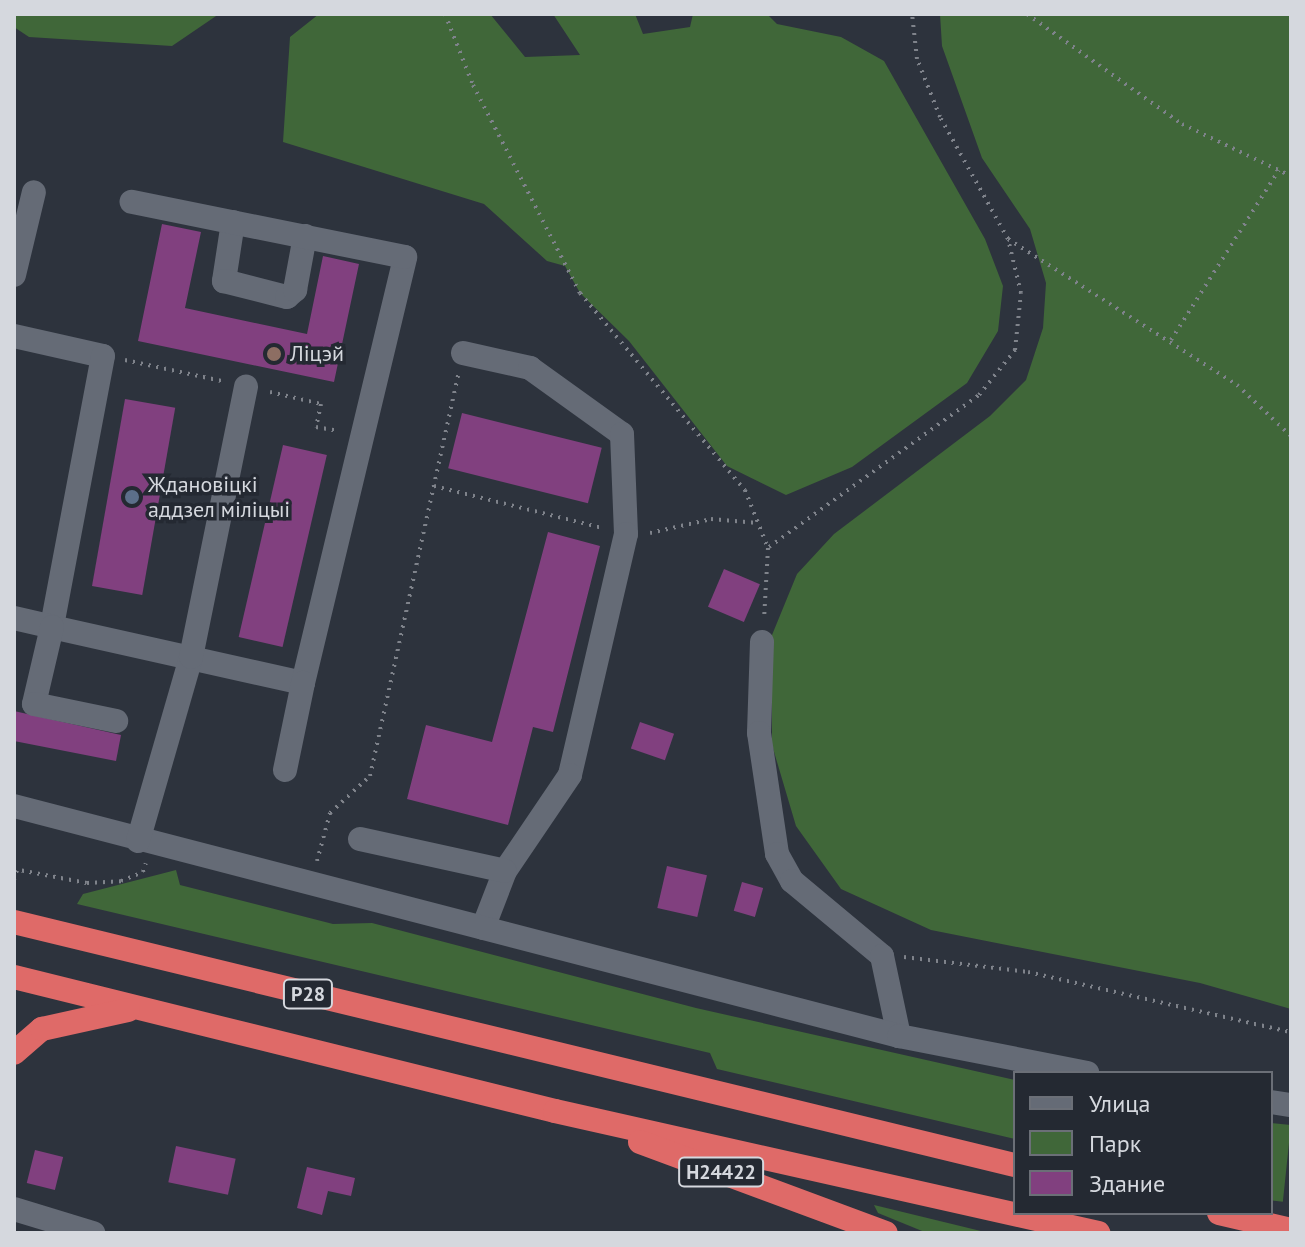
<!DOCTYPE html>
<meta charset="utf-8">
<style>
body{margin:0}
#map{position:relative;width:1305px;height:1247px;overflow:hidden;background:#2d333d;font-family:"PT Sans",sans-serif}
div>[style]{position:absolute}
.green>*{inset:0;background:#406739;transform-origin:0 0}
.building>*{inset:0;background:#81407f;transform-origin:0 0}
.path>*{height:4px;margin-top:-2px;transform-origin:0;background:repeating-linear-gradient(90deg,#7f838b 0 2px,transparent 0 8px)}
.minor>*{height:24px;margin:-12px;padding:0 12px;transform-origin:12px;border-radius:12px;background:#656b76}
.highway>*{height:24px;margin:-12px;padding:0 12px;transform-origin:12px;border-radius:12px;background:#df6a68}
.dots>*{width:22px;height:22px;translate:-50% -50%;box-sizing:border-box;border:4px solid #242932;border-radius:50%}
span{translate:-50% -50%;white-space:nowrap;text-align:center;line-height:1.15;-webkit-text-stroke:7px #242932;paint-order:stroke}
.shield-label span{padding:2px 6px;background:#242932;border:2px solid;border-radius:6px;-webkit-text-stroke-width:0}
.shield-label{font-size:20px;color:#d5d8de;font-weight:700}
.poi-label{font-size:22px;color:#d5d8de}
.left{translate:0 -50%;text-align:left}
.frame{position:absolute;inset:0;border:16px solid #d5d8de;pointer-events:none}
.legend{position:absolute;left:1013px;top:1071px;width:260px;height:144px;box-sizing:border-box;background:#242932;border:2px solid #6b6f77;margin:0;padding:10px 14px;list-style:none;font-size:24px;color:#d5d8de}
.legend li{display:flex;align-items:center;gap:16px;height:40px}
.legend b{width:40px;border:2px solid #6b6f77}
</style>
<div id="map">
<div class="green">
<i style="clip-path:polygon(14px 14px,219px 14px,172px 46px,29px 37px,14px 27px)"></i>
<i style="clip-path:polygon(319px 14px,490px 14px,525px 57px,580px 55px,553px 14px,635px 14px,643px 34px,690px 27px,693px 14px,767px 14px,777px 24px,841px 37px,884px 61px,985px 239px,1003px 286px,998px 331px,967px 383px,852px 467px,786px 495px,727px 466px,629px 341px,580px 293px,565px 266px,547px 261px,484px 204px,283px 142px,290px 37px)"></i>
<i style="clip-path:polygon(940px 14px,1291px 14px,1291px 1009px,1200px 983px,931px 930px,841px 889px,796px 826px,772px 745px,772px 635px,797px 574px,834px 534px,990px 416px,1026px 380px,1043px 328px,1046px 283px,1030px 229px,982px 158px,942px 46px)"></i>
<i style="clip-path:polygon(176px 870px,180px 885px,333px 924px,372px 923px,696px 1008px,1015px 1080px,1015px 1139px,717px 1069px,710px 1053px,77px 904px,83px 894px)"></i>
<i style="left:1271px;top:1123px;width:20px;height:77px;rotate:6deg"></i>
<i style="clip-path:polygon(874px 1205px,989px 1233px,927px 1233px,878px 1213px)"></i>
</div>
<div class="building">
<i style="clip-path:polygon(162px 224px,201px 232px,185px 308px,307px 334px,323px 256px,359px 264px,334px 382px,138px 341px)"></i>
<i style="left:125px;top:399px;width:51px;height:190px;rotate:10deg"></i>
<i style="left:462px;top:413px;width:144px;height:57px;rotate:14deg"></i>
<i style="left:283px;top:445px;width:45px;height:197px;rotate:13deg"></i>
<i style="clip-path:polygon(548px 532px,600px 546px,553px 732px,533px 727px,508px 825px,407px 799px,426px 725px,492px 742px)"></i>
<i style="left:724px;top:569px;width:39px;height:41px;rotate:23deg"></i>
<i style="clip-path:polygon(14px 711px,121px 735px,116px 761px,14px 741px)"></i>
<i style="left:640px;top:722px;width:36px;height:28px;rotate:19deg"></i>
<i style="left:667px;top:866px;width:41px;height:43px;rotate:13deg"></i>
<i style="left:742px;top:882px;width:22px;height:30px;rotate:16deg"></i>
<i style="left:176px;top:1146px;width:61px;height:37px;rotate:12deg"></i>
<i style="left:35px;top:1150px;width:29px;height:34px;rotate:14deg"></i>
<i style="clip-path:polygon(307px 1167px,355px 1178px,351px 1196px,328px 1191px,322px 1215px,297px 1208px)"></i>
</div>
<div class="path">
<i style="left:445px;top:14px;width:76px;rotate:68.5deg"></i>
<i style="left:473px;top:85px;width:234px;rotate:62.8deg"></i>
<i style="left:580px;top:293px;width:257px;rotate:50.1deg"></i>
<i style="left:745px;top:490px;width:62px;rotate:68.4deg"></i>
<i style="left:768px;top:548px;width:72px;rotate:93.2deg"></i>
<i style="left:1027px;top:14px;width:190px;rotate:35.4deg"></i>
<i style="left:1182px;top:124px;width:121px;rotate:25.5deg"></i>
<i style="left:1008px;top:239px;width:272px;rotate:32.5deg"></i>
<i style="left:1237px;top:385px;width:74px;rotate:43.4deg"></i>
<i style="left:1171px;top:340px;width:201px;rotate:-57.6deg"></i>
<i style="left:125px;top:360px;width:99px;rotate:12.2deg"></i>
<i style="left:270px;top:392px;width:52px;rotate:13.2deg"></i>
<i style="left:321px;top:404px;width:24px;rotate:102deg"></i>
<i style="left:316px;top:427px;width:22px;rotate:10deg"></i>
<i style="left:434px;top:486px;width:173px;rotate:14deg"></i>
<i style="left:650px;top:533px;width:63px;rotate:-12.9deg"></i>
<i style="left:711px;top:519px;width:47px;rotate:4.9deg"></i>
<i style="left:769px;top:547px;width:259px;rotate:-35.9deg"></i>
<i style="left:979px;top:395px;width:58px;rotate:-51.3deg"></i>
<i style="left:1015px;top:350px;width:57px;rotate:-84deg"></i>
<i style="left:1021px;top:293px;width:56px;rotate:-103.5deg"></i>
<i style="left:1008px;top:239px;width:140px;rotate:-119.1deg"></i>
<i style="left:940px;top:117px;width:62px;rotate:-111.6deg"></i>
<i style="left:917px;top:59px;width:45px;rotate:-96.3deg"></i>
<i style="left:317px;top:861px;width:50px;rotate:-74.8deg"></i>
<i style="left:330px;top:813px;width:54px;rotate:-42.8deg"></i>
<i style="left:370px;top:776px;width:411px;rotate:-77.6deg"></i>
<i style="left:14px;top:869px;width:74px;rotate:10.9deg"></i>
<i style="left:87px;top:883px;width:34px;rotate:-3deg"></i>
<i style="left:121px;top:881px;width:24px;rotate:-22deg"></i>
<i style="left:143px;top:872px;width:9px;rotate:-72deg"></i>
<i style="left:14px;top:880px;width:10px;rotate:-73deg"></i>
<i style="left:904px;top:957px;width:125px;rotate:6.9deg"></i>
<i style="left:1028px;top:972px;width:270px;rotate:12.9deg"></i>
</div>
<div class="minor">
<i style="left:233px;top:222px;width:60px;rotate:98.7deg"></i>
<i style="left:224px;top:281px;width:65px;rotate:14.3deg"></i>
<i style="left:287px;top:297px;width:11px;rotate:-41deg"></i>
<i style="left:295px;top:290px;width:55px;rotate:-79.5deg"></i>
<i style="left:14px;top:275px;width:85px;rotate:-76.5deg"></i>
<i style="left:14px;top:336px;width:91px;rotate:12.7deg"></i>
<i style="left:103px;top:356px;width:276px;rotate:100.7deg"></i>
<i style="left:52px;top:627px;width:257px;rotate:12.6deg"></i>
<i style="left:303px;top:683px;width:438px;rotate:-76.5deg"></i>
<i style="left:405px;top:257px;width:279px;rotate:-168.6deg"></i>
<i style="left:463px;top:353px;width:69px;rotate:12.6deg"></i>
<i style="left:530px;top:368px;width:113px;rotate:35.7deg"></i>
<i style="left:622px;top:434px;width:100px;rotate:87.7deg"></i>
<i style="left:626px;top:534px;width:247px;rotate:103.1deg"></i>
<i style="left:570px;top:775px;width:116px;rotate:124.1deg"></i>
<i style="left:505px;top:871px;width:61px;rotate:111.1deg"></i>
<i style="left:14px;top:618px;width:39px;rotate:13deg"></i>
<i style="left:52px;top:627px;width:79px;rotate:103.2deg"></i>
<i style="left:34px;top:704px;width:84px;rotate:11.7deg"></i>
<i style="left:762px;top:642px;width:91px;rotate:91.9deg"></i>
<i style="left:759px;top:733px;width:122px;rotate:81.5deg"></i>
<i style="left:777px;top:854px;width:31px;rotate:61deg"></i>
<i style="left:792px;top:881px;width:117px;rotate:39.8deg"></i>
<i style="left:882px;top:956px;width:82px;rotate:78deg"></i>
<i style="left:285px;top:770px;width:89px;rotate:-78.3deg"></i>
<i style="left:14px;top:806px;width:914px;rotate:14.57deg"></i>
<i style="left:899px;top:1036px;width:192px;rotate:11.1deg"></i>
<i style="left:360px;top:839px;width:148px;rotate:12.4deg"></i>
<i style="left:138px;top:841px;width:191px;rotate:-73.9deg"></i>
<i style="left:191px;top:657px;width:276px;rotate:-78.5deg"></i>
<i style="left:1271px;top:1102px;width:20px;rotate:9deg"></i>
<i style="left:14px;top:1209px;width:83px;rotate:16.9deg"></i>
</div>
<div class="highway">
<i style="left:14px;top:922px;width:1030px;rotate:13.65deg"></i>
<i style="left:14px;top:977px;width:557px;rotate:13.91deg"></i>
<i style="left:555px;top:1111px;width:557px;rotate:12.66deg"></i>
<i style="left:14px;top:1053px;width:37px;rotate:-41deg"></i>
<i style="left:42px;top:1029px;width:88px;rotate:-12.5deg"></i>
<i style="left:640px;top:1142px;width:262px;rotate:20.3deg"></i>
<i style="left:1219px;top:1213px;width:74px;rotate:13.3deg"></i>
</div>
<div class="dots">
<i style="left:274px;top:354px;background:#8d6e63"></i>
<i style="left:132px;top:497px;background:#5c6f8a"></i>
</div>
<div class="shield-label">
<span style="left:308px;top:994px">Р28</span>
<span style="left:721px;top:1172px">Н24422</span>
</div>
<div class="poi-label">
<span class="left" style="left:290px;top:354px">Ліцэй</span>
<span class="left" style="left:148px;top:497px">Ждановіцкі<br>аддзел міліцыі</span>
</div>
<div class="frame"></div>
<ul class="legend">
<li><b style="height:10px;background:#656b76"></b>Улица</li>
<li><b style="height:22px;background:#406739"></b>Парк</li>
<li><b style="height:22px;background:#81407f"></b>Здание</li>
</ul>
</div>
